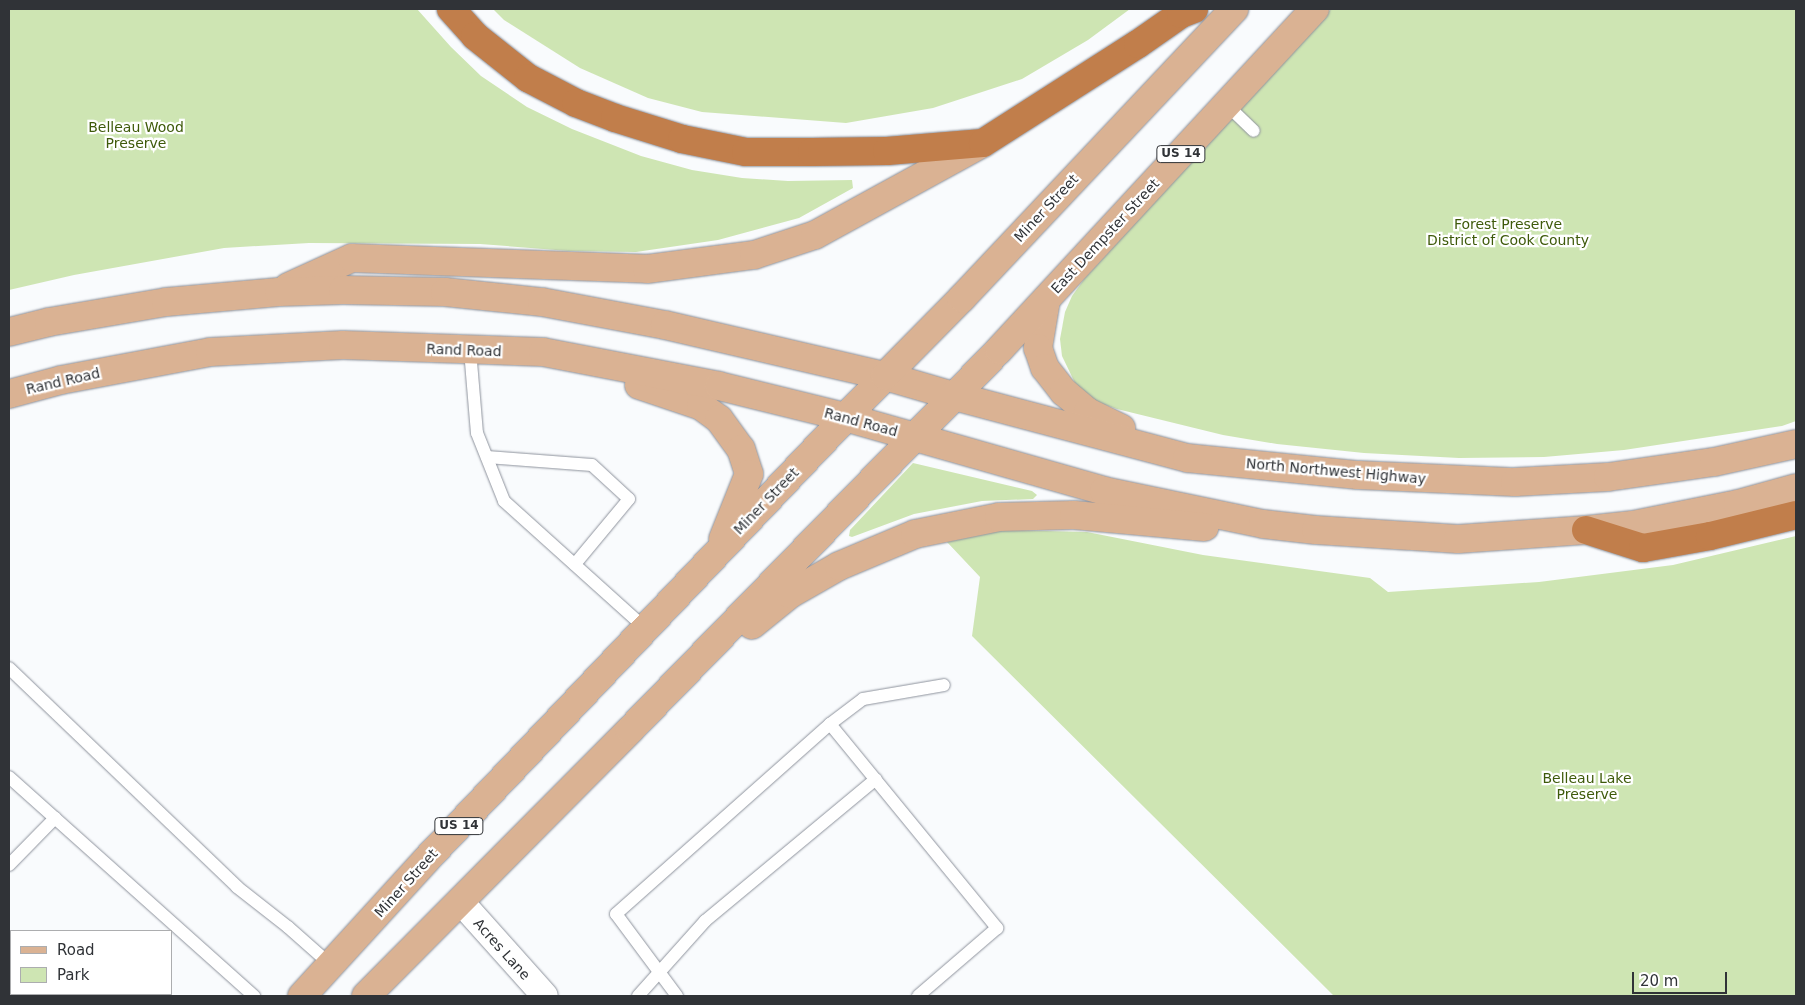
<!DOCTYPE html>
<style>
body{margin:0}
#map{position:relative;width:1805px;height:1005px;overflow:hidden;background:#f9fbfd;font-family:"DejaVu Sans",sans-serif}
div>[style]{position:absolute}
.green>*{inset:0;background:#cee5b3}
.roads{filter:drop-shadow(0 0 1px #8e939d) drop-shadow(0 0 1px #8e939d)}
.lane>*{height:12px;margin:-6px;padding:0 6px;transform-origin:6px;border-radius:6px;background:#fff}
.street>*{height:26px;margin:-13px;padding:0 13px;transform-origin:13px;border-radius:13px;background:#fff}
.primary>*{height:28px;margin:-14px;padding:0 14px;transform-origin:14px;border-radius:14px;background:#dab293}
.highway>*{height:28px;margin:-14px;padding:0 14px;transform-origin:14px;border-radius:14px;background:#c17e4b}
span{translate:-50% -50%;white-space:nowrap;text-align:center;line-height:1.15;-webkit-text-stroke:4.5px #fff;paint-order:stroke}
.shield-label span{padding:1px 4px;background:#fff;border:1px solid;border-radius:4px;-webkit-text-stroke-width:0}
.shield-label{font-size:12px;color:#303337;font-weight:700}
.park-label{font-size:14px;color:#3e5a0a}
.street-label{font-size:14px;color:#303337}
.frame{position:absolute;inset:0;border:10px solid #303337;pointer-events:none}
.legend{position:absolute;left:10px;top:930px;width:162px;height:65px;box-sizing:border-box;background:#fff;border:1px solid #acadaf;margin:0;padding:6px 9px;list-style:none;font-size:15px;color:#303337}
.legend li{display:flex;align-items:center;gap:10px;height:25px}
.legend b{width:25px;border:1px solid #acadaf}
.scale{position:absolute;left:1632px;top:972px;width:95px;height:22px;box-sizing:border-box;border:2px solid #303337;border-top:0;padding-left:6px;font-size:15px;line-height:18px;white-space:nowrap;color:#303337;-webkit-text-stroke:4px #fff;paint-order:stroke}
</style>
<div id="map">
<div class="green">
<i style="clip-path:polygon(9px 9px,417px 9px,451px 47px,481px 76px,527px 107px,572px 129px,641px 156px,692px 170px,742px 178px,788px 181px,852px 180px,853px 188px,799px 218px,718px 240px,636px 252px,569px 251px,480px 244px,309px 243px,224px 248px,74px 275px,9px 290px)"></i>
<i style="clip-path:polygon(493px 9px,1130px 9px,1088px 40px,1022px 79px,933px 108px,846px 123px,702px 112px,648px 98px,580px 68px,504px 20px)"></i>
<i style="clip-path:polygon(1331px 9px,1796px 9px,1796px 421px,1782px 426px,1624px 450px,1544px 457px,1459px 458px,1364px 453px,1277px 444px,1223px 435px,1117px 409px,1091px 400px,1075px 383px,1062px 356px,1060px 339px,1065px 312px,1072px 296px,1085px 278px)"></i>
<i style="clip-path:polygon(913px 463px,1032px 491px,1037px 495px,1033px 499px,982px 501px,914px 514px,852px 537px,849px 536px,850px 530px)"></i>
<i style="clip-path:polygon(1004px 530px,1087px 532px,1203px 555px,1370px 578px,1388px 592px,1539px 582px,1673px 565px,1796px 536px,1796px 996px,1334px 996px,972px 636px,980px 577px,947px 542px)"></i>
</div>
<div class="roads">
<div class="lane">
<i style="left:1227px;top:105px;width:37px;rotate:44deg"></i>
<i style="left:470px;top:350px;width:83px;rotate:85.2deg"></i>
<i style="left:477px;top:433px;width:73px;rotate:68.3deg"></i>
<i style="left:504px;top:501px;width:190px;rotate:42deg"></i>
<i style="left:487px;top:457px;width:105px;rotate:4.4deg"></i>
<i style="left:592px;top:465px;width:50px;rotate:42.6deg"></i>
<i style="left:629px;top:499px;width:85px;rotate:129.7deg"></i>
<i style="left:9px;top:668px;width:316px;rotate:43.8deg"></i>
<i style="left:237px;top:887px;width:65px;rotate:38.1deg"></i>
<i style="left:288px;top:927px;width:57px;rotate:41.5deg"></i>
<i style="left:830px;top:724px;width:41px;rotate:-37.1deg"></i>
<i style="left:863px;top:699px;width:82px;rotate:-9.8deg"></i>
<i style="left:9px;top:777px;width:329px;rotate:41.8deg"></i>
<i style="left:9px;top:865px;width:66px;rotate:-45.6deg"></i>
<i style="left:638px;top:996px;width:101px;rotate:-48.2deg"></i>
<i style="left:705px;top:921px;width:222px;rotate:-39.7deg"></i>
<i style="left:677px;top:996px;width:102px;rotate:-126.6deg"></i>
<i style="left:616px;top:914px;width:286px;rotate:-41.6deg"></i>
<i style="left:830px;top:724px;width:264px;rotate:50.7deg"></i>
<i style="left:997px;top:928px;width:104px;rotate:139.3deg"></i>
</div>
<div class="street">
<i style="left:460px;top:901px;width:127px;rotate:48.2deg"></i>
</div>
<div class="primary">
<i style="left:288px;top:287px;width:70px;rotate:-24.4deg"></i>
<i style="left:352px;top:258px;width:295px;rotate:2.1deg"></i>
<i style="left:647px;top:269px;width:108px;rotate:-7.5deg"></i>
<i style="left:754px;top:255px;width:64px;rotate:-18.2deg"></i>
<i style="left:815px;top:235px;width:192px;rotate:-28.7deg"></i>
<i style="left:1046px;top:300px;width:49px;rotate:99.5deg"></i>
<i style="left:1038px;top:348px;width:21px;rotate:71deg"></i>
<i style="left:1045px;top:368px;width:31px;rotate:52deg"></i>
<i style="left:1064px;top:392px;width:31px;rotate:40deg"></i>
<i style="left:1088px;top:412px;width:37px;rotate:26deg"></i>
<i style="left:9px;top:332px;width:41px;rotate:-14deg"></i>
<i style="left:49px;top:322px;width:119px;rotate:-9.7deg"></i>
<i style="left:166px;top:302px;width:113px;rotate:-5.1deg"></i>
<i style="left:279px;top:292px;width:64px;rotate:-1.8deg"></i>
<i style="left:343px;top:290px;width:102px;rotate:1.1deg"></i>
<i style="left:445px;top:292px;width:98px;rotate:5.9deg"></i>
<i style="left:542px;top:302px;width:125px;rotate:10.6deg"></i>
<i style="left:665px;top:325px;width:226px;rotate:13.1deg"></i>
<i style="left:885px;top:376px;width:72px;rotate:16.2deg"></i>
<i style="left:954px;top:396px;width:241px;rotate:14.9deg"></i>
<i style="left:1187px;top:458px;width:172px;rotate:5.7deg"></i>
<i style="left:1358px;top:475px;width:157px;rotate:2.6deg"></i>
<i style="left:1515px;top:482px;width:93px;rotate:-3.1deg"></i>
<i style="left:1608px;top:477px;width:107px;rotate:-8.1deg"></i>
<i style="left:1714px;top:462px;width:84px;rotate:-12.4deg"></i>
<i style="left:639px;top:385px;width:65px;rotate:18.7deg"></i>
<i style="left:701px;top:406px;width:22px;rotate:36deg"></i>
<i style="left:719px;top:419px;width:37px;rotate:54deg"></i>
<i style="left:741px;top:449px;width:26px;rotate:72deg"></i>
<i style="left:749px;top:474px;width:70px;rotate:111.8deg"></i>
<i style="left:9px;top:394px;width:54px;rotate:-15.1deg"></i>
<i style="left:61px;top:380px;width:152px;rotate:-10.6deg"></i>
<i style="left:210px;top:352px;width:133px;rotate:-3deg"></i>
<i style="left:343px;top:345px;width:200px;rotate:2deg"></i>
<i style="left:543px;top:352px;width:179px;rotate:10.9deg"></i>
<i style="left:719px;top:386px;width:130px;rotate:13.8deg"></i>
<i style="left:845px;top:417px;width:269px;rotate:15.9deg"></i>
<i style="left:1104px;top:491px;width:162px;rotate:11.7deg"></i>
<i style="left:1263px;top:524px;width:53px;rotate:6.5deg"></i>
<i style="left:1316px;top:530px;width:142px;rotate:3.6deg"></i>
<i style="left:1458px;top:539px;width:128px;rotate:-4deg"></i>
<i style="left:1586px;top:530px;width:47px;rotate:-6.1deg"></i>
<i style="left:1633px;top:525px;width:107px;rotate:-11.3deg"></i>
<i style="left:1738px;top:504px;width:60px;rotate:-15.4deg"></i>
<i style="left:752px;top:625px;width:49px;rotate:-39.2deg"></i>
<i style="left:790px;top:594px;width:56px;rotate:-29.7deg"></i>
<i style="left:839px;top:566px;width:82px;rotate:-22.8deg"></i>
<i style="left:915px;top:534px;width:86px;rotate:-11.4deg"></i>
<i style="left:999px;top:517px;width:75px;rotate:-1.5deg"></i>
<i style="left:1074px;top:515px;width:131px;rotate:5.3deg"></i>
<i style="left:302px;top:996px;width:184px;rotate:-47.6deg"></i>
<i style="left:426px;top:860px;width:667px;rotate:-46.52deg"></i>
<i style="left:885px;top:376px;width:110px;rotate:-45.4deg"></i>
<i style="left:962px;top:298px;width:397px;rotate:-46.7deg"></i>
<i style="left:366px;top:996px;width:375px;rotate:-45.2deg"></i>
<i style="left:630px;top:730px;width:530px;rotate:-45.84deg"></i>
<i style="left:999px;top:350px;width:465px;rotate:-47.2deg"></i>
</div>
<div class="highway">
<i style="left:451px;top:9px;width:36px;rotate:48deg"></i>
<i style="left:475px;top:36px;width:68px;rotate:38.4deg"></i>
<i style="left:528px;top:78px;width:54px;rotate:27.5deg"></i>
<i style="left:576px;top:103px;width:42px;rotate:21deg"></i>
<i style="left:615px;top:118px;width:70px;rotate:17.4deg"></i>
<i style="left:682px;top:139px;width:65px;rotate:11.5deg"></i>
<i style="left:746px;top:152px;width:66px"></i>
<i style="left:812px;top:152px;width:75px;rotate:-0.8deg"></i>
<i style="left:887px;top:151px;width:96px;rotate:-4.8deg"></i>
<i style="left:983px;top:143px;width:184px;rotate:-32.6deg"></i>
<i style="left:1138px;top:44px;width:52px;rotate:-34.9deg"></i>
<i style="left:1181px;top:14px;width:14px;rotate:-21deg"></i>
<i style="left:1586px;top:530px;width:60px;rotate:17.5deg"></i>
<i style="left:1643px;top:548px;width:68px;rotate:-10.2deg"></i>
<i style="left:1710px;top:536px;width:89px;rotate:-13.7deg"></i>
</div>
</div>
<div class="shield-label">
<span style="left:1181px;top:154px">US 14</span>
<span style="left:459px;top:826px">US 14</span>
</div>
<div class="park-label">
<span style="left:136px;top:135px">Belleau Wood<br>Preserve</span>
<span style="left:1508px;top:232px">Forest Preserve<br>District of Cook County</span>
<span style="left:1587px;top:786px">Belleau Lake<br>Preserve</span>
</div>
<div class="street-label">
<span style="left:1046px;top:208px;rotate:-47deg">Miner Street</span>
<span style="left:1105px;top:236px;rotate:-47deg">East Dempster Street</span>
<span style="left:464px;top:350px;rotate:2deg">Rand Road</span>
<span style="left:63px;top:381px;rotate:-13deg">Rand Road</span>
<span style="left:861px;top:422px;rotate:15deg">Rand Road</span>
<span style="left:1336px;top:471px;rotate:5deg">North Northwest Highway</span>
<span style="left:766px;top:501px;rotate:-46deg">Miner Street</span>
<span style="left:406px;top:883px;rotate:-48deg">Miner Street</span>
<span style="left:502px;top:949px;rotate:48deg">Acres Lane</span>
</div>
<div class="frame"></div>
<ul class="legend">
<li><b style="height:6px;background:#dab293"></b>Road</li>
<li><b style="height:14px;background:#cee5b3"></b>Park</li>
</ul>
<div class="scale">20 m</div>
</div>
